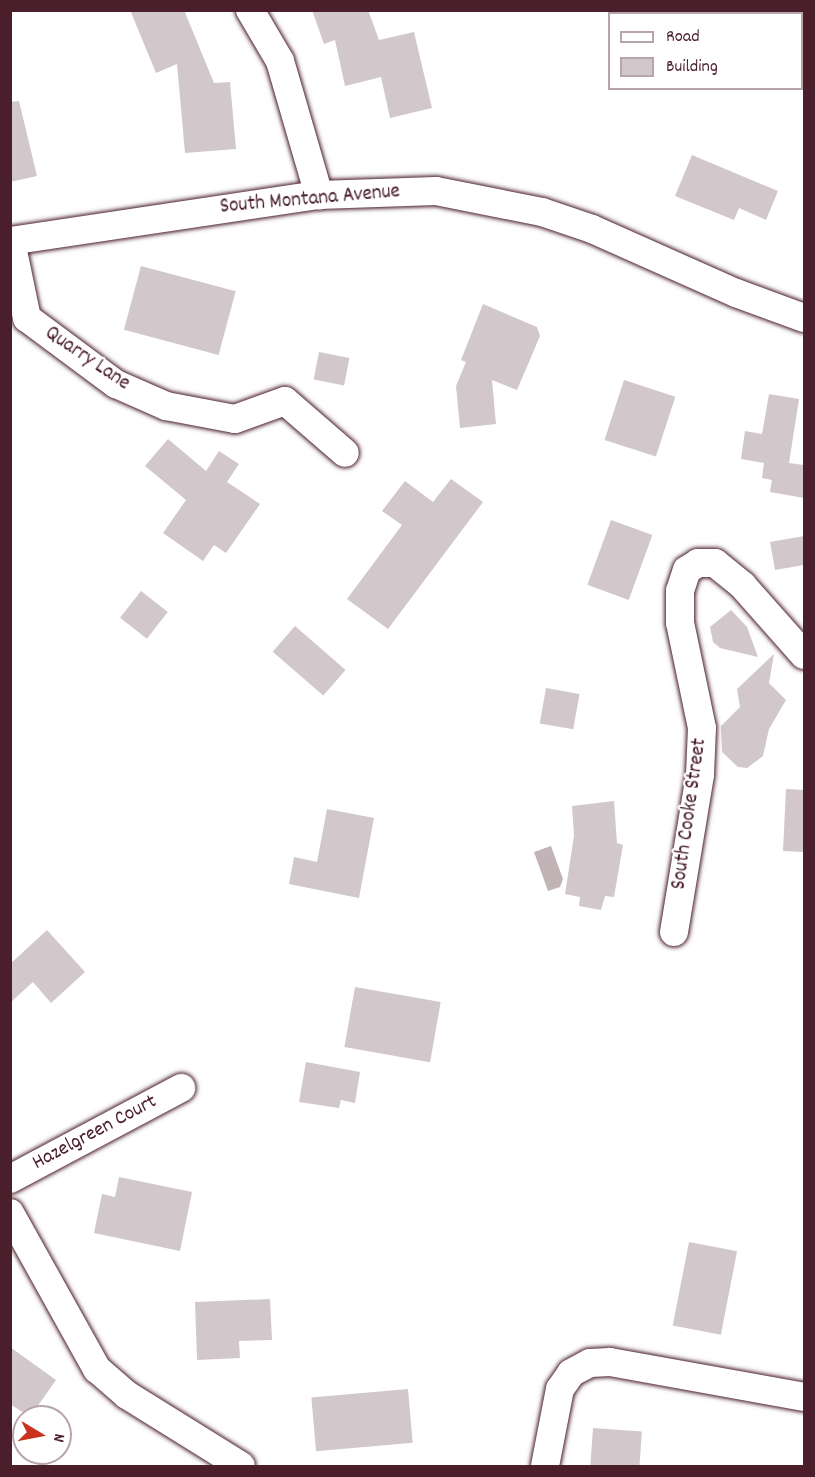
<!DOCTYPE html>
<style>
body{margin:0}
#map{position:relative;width:815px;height:1477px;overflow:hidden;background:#fff;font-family:Dekko,sans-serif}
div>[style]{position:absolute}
.water>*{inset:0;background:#c1b3b6}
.building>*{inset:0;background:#d2c7cb;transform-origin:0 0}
.roads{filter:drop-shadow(0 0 2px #4a1f2b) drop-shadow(0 0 2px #4a1f2b)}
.minor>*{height:28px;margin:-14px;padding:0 14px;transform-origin:14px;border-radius:14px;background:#fff}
span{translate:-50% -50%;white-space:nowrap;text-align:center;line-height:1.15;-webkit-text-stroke:4.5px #fff;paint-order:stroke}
.street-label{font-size:21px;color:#4a1f2b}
.frame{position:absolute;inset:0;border:12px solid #4a1f2b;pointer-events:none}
.legend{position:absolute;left:608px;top:12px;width:195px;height:78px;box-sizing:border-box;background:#fff;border:2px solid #b7a5aa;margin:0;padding:8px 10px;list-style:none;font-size:18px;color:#4a1f2b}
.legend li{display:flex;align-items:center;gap:12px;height:30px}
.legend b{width:30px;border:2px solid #b7a5aa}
.north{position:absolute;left:12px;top:1405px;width:60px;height:60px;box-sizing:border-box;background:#fff;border:2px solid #b7a5aa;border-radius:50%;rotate:100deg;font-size:16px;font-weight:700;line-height:24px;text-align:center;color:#4a1f2b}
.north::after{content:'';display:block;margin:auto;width:21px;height:27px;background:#c8321e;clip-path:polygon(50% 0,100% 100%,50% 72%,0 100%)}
</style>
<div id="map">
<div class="water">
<i style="clip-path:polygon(551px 846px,563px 879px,560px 887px,548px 891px,534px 852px)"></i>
</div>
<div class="building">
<i style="clip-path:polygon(130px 10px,184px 10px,214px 83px,230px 82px,236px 149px,185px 153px,177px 64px,156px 73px)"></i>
<i style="clip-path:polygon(312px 10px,368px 10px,379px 40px,414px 32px,432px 108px,390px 118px,381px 77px,345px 86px,335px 40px,324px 44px)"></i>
<i style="clip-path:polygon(19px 101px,37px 176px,10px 182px,10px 102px)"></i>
<i style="clip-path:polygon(692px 155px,778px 191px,766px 220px,739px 208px,734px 220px,675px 196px)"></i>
<i style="left:141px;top:266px;width:98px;height:66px;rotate:15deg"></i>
<i style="clip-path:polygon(483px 304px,537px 327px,540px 336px,517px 390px,492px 380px,496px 424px,460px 428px,456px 386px,466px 362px,461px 360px)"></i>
<i style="left:319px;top:352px;width:31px;height:28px;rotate:11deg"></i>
<i style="left:624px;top:380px;width:54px;height:63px;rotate:18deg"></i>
<i style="clip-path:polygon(769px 394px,799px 399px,789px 463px,804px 465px,804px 498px,770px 492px,772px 480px,762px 478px,764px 463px,741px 459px,745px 431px,762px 434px)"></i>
<i style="clip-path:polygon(168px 439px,206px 471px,219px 451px,239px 464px,227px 482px,260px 504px,226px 553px,214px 545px,203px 561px,163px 533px,186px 500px,145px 466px)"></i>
<i style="clip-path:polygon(451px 479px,483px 502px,388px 629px,347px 599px,402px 525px,382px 511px,405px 481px,433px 502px)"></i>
<i style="left:611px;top:520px;width:44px;height:69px;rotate:20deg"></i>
<i style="clip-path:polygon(804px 536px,804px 565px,775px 570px,770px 542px)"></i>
<i style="left:141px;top:591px;width:34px;height:34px;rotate:38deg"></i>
<i style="clip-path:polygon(731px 610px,747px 627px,758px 657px,720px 648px,713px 642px,710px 627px)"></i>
<i style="left:295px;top:626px;width:67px;height:34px;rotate:41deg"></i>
<i style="clip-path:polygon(774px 654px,769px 683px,786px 700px,769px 729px,763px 756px,747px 768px,738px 767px,722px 752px,721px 726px,740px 707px,737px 689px)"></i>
<i style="left:546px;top:688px;width:34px;height:36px;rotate:10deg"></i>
<i style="clip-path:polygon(786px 789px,804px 790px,804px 852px,783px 851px)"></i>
<i style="clip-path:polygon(614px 801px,617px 843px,623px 845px,614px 897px,605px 896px,601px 910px,579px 906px,580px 897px,565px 894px,574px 836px,572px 806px)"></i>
<i style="clip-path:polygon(327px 809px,374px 818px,359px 898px,289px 884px,294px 857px,317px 862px)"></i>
<i style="clip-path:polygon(47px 930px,85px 972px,51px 1003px,33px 982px,10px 1003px,10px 964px)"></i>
<i style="left:355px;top:987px;width:87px;height:61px;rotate:10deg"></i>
<i style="clip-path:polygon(306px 1062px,360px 1072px,355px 1103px,341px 1100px,339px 1108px,299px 1102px)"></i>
<i style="clip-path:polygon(119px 1177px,192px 1192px,180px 1251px,94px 1233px,102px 1194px,115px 1197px)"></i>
<i style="left:689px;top:1242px;width:49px;height:85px;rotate:11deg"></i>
<i style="clip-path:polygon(270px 1299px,272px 1340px,239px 1341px,240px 1358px,197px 1360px,195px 1302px)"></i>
<i style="clip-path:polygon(10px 1347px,56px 1380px,30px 1417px,10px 1404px)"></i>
<i style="left:408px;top:1389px;width:54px;height:97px;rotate:85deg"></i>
<i style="left:593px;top:1428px;width:49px;height:39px;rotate:4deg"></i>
</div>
<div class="roads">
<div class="minor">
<i style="left:250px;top:10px;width:59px;rotate:59.5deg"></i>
<i style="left:280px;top:61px;width:140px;rotate:73.8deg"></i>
<i style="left:10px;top:241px;width:312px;rotate:-8.5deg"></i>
<i style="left:319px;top:195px;width:117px;rotate:-2deg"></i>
<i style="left:436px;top:191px;width:108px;rotate:11.2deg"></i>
<i style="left:542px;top:212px;width:53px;rotate:18.8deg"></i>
<i style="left:592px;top:229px;width:158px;rotate:24deg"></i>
<i style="left:736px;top:293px;width:72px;rotate:20.2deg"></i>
<i style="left:11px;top:241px;width:79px;rotate:78.3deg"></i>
<i style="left:27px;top:318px;width:111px;rotate:36.6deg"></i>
<i style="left:116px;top:384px;width:55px;rotate:23.7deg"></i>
<i style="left:166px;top:406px;width:70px;rotate:10.7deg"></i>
<i style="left:235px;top:419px;width:53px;rotate:-19.8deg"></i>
<i style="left:285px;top:401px;width:79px;rotate:40.9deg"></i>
<i style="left:674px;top:932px;width:159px;rotate:-80.6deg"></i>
<i style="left:700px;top:775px;width:47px;rotate:-87.6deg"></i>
<i style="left:702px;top:728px;width:107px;rotate:-101.8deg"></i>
<i style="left:680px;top:623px;width:32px;rotate:-90deg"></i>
<i style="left:680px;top:591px;width:22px;rotate:-72deg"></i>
<i style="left:687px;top:570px;width:13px;rotate:-32deg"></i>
<i style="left:698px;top:563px;width:17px"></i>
<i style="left:715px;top:563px;width:36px;rotate:39deg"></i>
<i style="left:743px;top:586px;width:92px;rotate:48.5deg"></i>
<i style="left:10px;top:1179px;width:194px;rotate:-28deg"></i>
<i style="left:10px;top:1213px;width:179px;rotate:60.9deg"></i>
<i style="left:97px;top:1369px;width:40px;rotate:41deg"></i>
<i style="left:127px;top:1395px;width:134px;rotate:31.9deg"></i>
<i style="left:545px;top:1466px;width:78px;rotate:-79deg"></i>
<i style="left:560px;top:1389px;width:19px;rotate:-55deg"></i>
<i style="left:571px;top:1373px;width:21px;rotate:-28deg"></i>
<i style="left:590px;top:1363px;width:20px;rotate:-3deg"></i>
<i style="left:610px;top:1362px;width:197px;rotate:10.2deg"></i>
</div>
</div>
<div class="street-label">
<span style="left:310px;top:200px;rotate:-5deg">South Montana Avenue</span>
<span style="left:87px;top:359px;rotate:34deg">Quarry Lane</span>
<span style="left:690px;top:814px;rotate:-82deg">South Cooke Street</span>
<span style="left:95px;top:1133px;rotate:-28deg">Hazelgreen Court</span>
</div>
<div class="frame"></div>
<ul class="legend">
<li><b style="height:8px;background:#fff"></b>Road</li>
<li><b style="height:16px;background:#d2c7cb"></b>Building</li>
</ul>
<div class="north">N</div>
</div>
